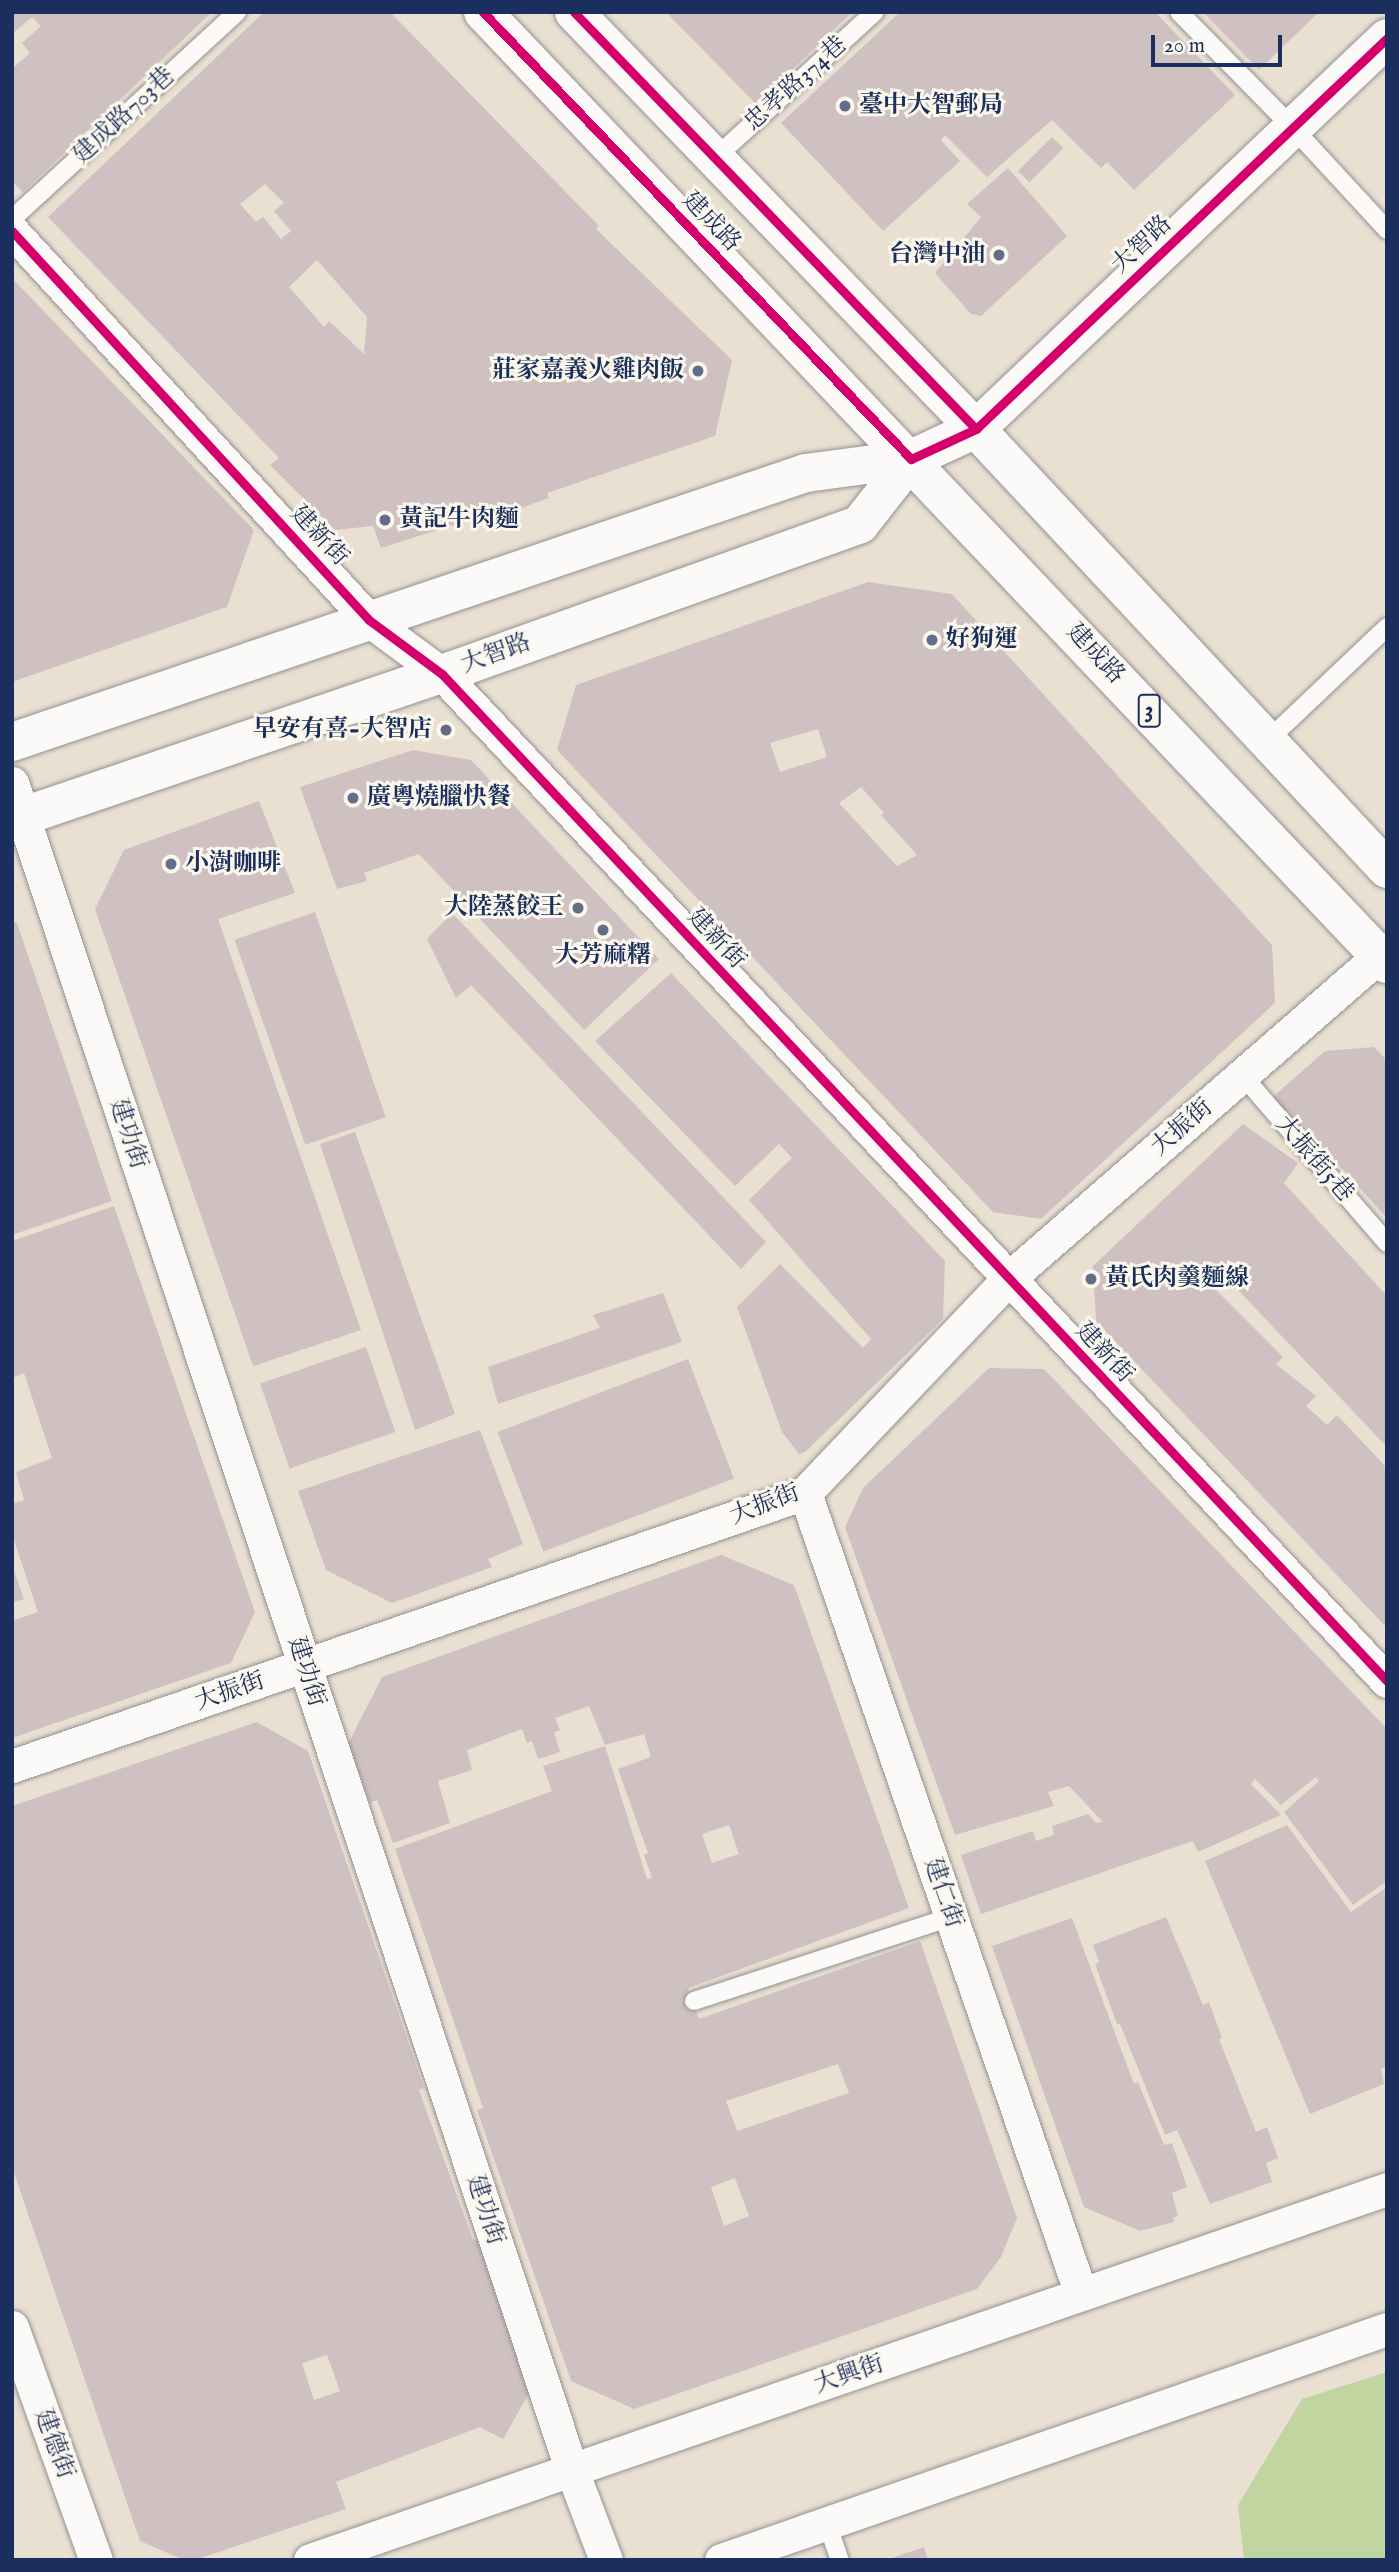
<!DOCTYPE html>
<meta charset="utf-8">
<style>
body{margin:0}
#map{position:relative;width:1399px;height:2572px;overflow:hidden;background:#e9e0d2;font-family:"IM FELL English","Noto Serif TC",serif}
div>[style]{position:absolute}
.green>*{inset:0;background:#c1d5a0}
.building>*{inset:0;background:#cfc1c2;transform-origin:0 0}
.roads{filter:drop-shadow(0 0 2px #939192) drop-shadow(0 0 2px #939192)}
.lane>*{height:18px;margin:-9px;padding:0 9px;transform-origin:9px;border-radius:9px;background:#fcfaf8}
.street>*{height:33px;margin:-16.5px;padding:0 16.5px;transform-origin:16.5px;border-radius:16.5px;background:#fcfaf8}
.secondary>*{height:38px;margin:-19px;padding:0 19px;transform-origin:19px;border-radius:19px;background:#fcfaf8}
.primary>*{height:38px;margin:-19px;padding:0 19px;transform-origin:19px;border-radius:19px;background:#fcfaf8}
.cycleway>*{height:9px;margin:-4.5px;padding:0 4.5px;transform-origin:4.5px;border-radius:4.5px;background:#d6006c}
.dots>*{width:19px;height:19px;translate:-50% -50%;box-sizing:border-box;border:4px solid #fbf7ec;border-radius:50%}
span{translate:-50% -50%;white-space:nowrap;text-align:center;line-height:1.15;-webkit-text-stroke:6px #fbf7ec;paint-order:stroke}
.shield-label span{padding:2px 5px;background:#fbf7ec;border:2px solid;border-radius:5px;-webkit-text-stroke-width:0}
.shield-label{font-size:23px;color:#1b2f5e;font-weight:700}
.street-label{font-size:24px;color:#1b2f5e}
.poi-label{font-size:24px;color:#1b2f5e;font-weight:700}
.left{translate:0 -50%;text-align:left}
.right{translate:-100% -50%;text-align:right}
.frame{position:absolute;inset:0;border:14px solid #1b2f5e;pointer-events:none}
.scale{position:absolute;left:1151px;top:35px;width:131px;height:32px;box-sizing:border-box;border:4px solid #1b2f5e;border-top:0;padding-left:9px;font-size:21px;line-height:24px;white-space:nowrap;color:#1b2f5e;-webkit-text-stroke:5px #fbf7ec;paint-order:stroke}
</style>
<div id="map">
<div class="green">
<i style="clip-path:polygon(1387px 2372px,1387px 2560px,1244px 2560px,1238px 2505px,1302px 2399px)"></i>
</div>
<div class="building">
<i style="clip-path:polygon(12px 12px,212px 12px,23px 192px,12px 181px,12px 69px,30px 53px,22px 43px,41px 26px,32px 17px,12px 34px)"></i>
<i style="clip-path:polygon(evenodd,264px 12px,390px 12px,599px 226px,596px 229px,732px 360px,715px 436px,547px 493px,549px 498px,496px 517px,494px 512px,381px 548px,373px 526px,335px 530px,270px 465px,279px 458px,48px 217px,264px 12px,265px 184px,284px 203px,274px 211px,291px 231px,281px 239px,263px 217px,256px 222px,240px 204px,265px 184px,264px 12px,317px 260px,367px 317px,364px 354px,329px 321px,324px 327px,289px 287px,317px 260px)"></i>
<i style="clip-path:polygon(666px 12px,852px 12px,756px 104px)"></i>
<i style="clip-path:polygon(900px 12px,1155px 12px,1235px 95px,1134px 190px,1107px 162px,1101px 168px,1052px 120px,987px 177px,945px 135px,941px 140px,960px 161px,883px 231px,781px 123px)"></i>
<i style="clip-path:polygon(1203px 12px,1319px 12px,1259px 70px)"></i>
<i style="left:1052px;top:137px;width:16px;height:48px;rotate:45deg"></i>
<i style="clip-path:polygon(1008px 168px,1067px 236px,981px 316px,971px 314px,935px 273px,981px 217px,967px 204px)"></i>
<i style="clip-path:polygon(12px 278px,254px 530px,227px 607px,12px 682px)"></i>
<i style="clip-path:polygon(evenodd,868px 582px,952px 594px,1272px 945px,1275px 1003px,1041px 1219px,993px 1212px,557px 750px,576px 685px,868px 582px,818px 729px,827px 757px,780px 772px,770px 743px,818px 729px,868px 582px,861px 787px,884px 813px,881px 815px,917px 855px,897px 866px,839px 803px,861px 787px)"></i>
<i style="clip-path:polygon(413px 750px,471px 760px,659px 959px,584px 1030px,419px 854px,364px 873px,367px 881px,337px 889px,300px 787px)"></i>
<i style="clip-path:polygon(259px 801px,295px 893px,218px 919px,361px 1330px,253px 1366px,95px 909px,124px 850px)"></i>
<i style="left:315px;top:912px;width:217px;height:85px;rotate:71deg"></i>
<i style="clip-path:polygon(452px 913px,766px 1242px,741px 1269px,471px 985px,456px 998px,427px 939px)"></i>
<i style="clip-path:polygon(12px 921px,17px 923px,112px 1201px,12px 1235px)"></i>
<i style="clip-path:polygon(671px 973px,945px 1261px,943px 1319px,805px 1452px,799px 1454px,782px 1432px,737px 1307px,780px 1264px,863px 1348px,871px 1339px,749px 1200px,792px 1158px,779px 1144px,735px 1186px,595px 1041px)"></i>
<i style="clip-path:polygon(1374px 1047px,1387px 1060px,1387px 1218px,1327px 1152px,1265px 1104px,1325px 1051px)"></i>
<i style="clip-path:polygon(1243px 1124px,1298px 1163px,1284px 1183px,1387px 1296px,1387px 1447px,1221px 1272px,1209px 1283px,1283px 1357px,1276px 1364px,1316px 1396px,1306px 1406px,1327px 1425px,1337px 1415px,1387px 1468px,1387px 1628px,1096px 1321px,1093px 1266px)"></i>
<i style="clip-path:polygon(355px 1132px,455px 1414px,415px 1430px,320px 1144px)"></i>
<i style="clip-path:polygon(114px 1206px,255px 1612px,231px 1663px,12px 1738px,12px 1621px,38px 1612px,12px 1534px,12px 1504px,24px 1500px,16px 1472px,52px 1458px,24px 1373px,12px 1378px,12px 1241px)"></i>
<i style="clip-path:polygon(663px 1293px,682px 1342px,498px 1404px,488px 1367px,600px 1328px,593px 1315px)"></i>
<i style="left:366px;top:1347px;width:90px;height:112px;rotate:71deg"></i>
<i style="left:688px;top:1359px;width:128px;height:204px;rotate:69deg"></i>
<i style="clip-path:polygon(989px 1368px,1044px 1369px,1387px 1729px,1387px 1881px,1353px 1905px,1284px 1812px,1319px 1781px,1316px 1777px,1281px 1805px,1255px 1779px,1251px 1784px,1281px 1815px,1198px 1852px,1193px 1841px,981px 1914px,961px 1855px,1033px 1831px,1036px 1841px,1054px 1835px,1052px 1826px,1088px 1814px,1096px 1823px,1103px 1822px,1069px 1786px,1048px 1792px,1054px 1806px,955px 1835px,845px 1527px,863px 1488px)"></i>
<i style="clip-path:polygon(480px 1430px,523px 1544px,488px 1559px,492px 1567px,392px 1603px,326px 1570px,298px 1491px)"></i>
<i style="clip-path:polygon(evenodd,721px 1555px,794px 1585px,909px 1908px,688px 1988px,699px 2019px,920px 1941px,1017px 2218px,1001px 2257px,977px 2289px,634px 2409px,571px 2381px,477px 2110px,483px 2108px,395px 1849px,552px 1791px,543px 1766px,605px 1746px,647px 1879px,652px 1878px,644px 1855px,648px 1853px,618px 1769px,651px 1757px,644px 1734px,605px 1745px,589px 1706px,555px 1718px,560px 1730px,554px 1732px,560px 1752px,538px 1759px,532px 1741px,527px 1743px,522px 1729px,467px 1750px,472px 1770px,438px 1781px,450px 1823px,393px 1843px,377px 1800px,370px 1803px,348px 1744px,382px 1677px,721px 1555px,729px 1825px,739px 1854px,712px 1863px,702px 1834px,729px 1825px,721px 1555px,838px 2064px,849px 2093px,737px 2131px,726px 2101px,838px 2064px,721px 1555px,735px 2178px,749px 2216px,724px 2226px,711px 2187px,735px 2178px)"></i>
<i style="clip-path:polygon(12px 1565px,24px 1599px,12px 1603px)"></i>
<i style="clip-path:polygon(evenodd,257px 1722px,308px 1751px,424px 2088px,419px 2090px,473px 2240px,480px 2239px,532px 2388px,503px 2439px,480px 2427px,336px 2482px,346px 2509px,195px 2560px,184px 2560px,140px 2541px,12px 2167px,12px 1806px,257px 1722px,327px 2355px,340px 2391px,314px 2400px,302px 2363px,327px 2355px)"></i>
<i style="clip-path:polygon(1287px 1825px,1351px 1912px,1387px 1887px,1387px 2066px,1381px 2069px,1384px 2084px,1310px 2114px,1205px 1861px)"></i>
<i style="clip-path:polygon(1166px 1917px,1203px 2005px,1209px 2002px,1222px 2038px,1219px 2039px,1256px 2132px,1267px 2127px,1278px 2158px,1266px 2163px,1272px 2182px,1210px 2204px,1177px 2130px,1165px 2135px,1120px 2024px,1117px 2024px,1095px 1964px,1099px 1962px,1093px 1945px)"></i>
<i style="clip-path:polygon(1072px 1918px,1134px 2084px,1138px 2082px,1164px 2145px,1172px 2143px,1187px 2187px,1172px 2193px,1178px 2216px,1173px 2218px,1174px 2222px,1140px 2231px,1084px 2207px,992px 1946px)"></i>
<i style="clip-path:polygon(924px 2547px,928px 2560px,889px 2560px,889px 2559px)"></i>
</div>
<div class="roads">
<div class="lane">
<i style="left:1179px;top:12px;width:163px;rotate:45.5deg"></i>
<i style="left:1293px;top:128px;width:139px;rotate:47.3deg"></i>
<i style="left:716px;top:157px;width:215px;rotate:-42.4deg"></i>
<i style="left:12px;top:219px;width:306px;rotate:-42.6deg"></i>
<i style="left:1266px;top:742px;width:167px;rotate:-43.5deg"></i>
<i style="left:1242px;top:1075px;width:222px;rotate:49.2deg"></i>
<i style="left:694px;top:2001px;width:270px;rotate:-18.1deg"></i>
<i style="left:827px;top:2523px;width:39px;rotate:71deg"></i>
</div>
<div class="street">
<i style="left:12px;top:231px;width:528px;rotate:47.46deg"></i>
<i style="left:369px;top:620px;width:91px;rotate:36.5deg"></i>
<i style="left:442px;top:674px;width:1381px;rotate:46.82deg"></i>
<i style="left:12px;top:783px;width:1778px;rotate:71.65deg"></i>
<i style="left:572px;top:2471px;width:95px;rotate:69.1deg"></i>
<i style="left:805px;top:1493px;width:847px;rotate:70.99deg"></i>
<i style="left:12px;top:1766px;width:839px;rotate:-19deg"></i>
<i style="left:805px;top:1493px;width:295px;rotate:-46.5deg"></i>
<i style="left:1008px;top:1279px;width:503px;rotate:-41.05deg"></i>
<i style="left:12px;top:2327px;width:248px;rotate:70.2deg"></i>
<i style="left:310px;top:2560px;width:1139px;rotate:-19.01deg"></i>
<i style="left:721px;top:2560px;width:705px;rotate:-19.13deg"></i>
</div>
<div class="secondary">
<i style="left:12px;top:742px;width:838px;rotate:-18.72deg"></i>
<i style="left:806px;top:473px;width:106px;rotate:-7.6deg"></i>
<i style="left:911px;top:459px;width:72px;rotate:-24.8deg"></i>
<i style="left:976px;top:429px;width:567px;rotate:-43.57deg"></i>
<i style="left:12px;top:820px;width:454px;rotate:-18.8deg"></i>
<i style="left:442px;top:674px;width:444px;rotate:-19.7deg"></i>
<i style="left:860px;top:524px;width:83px;rotate:-51.9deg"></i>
</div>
<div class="primary">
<i style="left:483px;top:12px;width:1313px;rotate:46.48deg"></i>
<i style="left:574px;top:12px;width:579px;rotate:46.05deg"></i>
<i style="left:976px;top:429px;width:602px;rotate:46.95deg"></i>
</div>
</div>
<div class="cycleway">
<i style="left:483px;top:12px;width:619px;rotate:46.24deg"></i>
<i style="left:911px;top:459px;width:72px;rotate:-24.8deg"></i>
<i style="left:976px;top:429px;width:567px;rotate:-43.57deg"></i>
<i style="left:574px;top:12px;width:579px;rotate:46.05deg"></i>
<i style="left:12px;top:231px;width:528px;rotate:47.46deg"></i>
<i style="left:369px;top:620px;width:91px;rotate:36.5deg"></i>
<i style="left:442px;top:674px;width:1381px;rotate:46.82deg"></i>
</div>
<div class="dots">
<i style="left:845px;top:106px;background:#636d87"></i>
<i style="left:999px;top:255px;background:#636d87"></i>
<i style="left:698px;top:371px;background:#636d87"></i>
<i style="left:385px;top:520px;background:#636d87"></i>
<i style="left:932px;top:640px;background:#636d87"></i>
<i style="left:446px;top:730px;background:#636d87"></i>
<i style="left:353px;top:798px;background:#636d87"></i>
<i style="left:171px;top:864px;background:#636d87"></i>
<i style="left:578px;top:908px;background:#636d87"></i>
<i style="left:603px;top:930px;background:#636d87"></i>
<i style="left:1091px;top:1279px;background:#636d87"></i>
</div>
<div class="shield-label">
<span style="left:1149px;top:711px">3</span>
</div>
<div class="street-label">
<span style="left:796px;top:84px;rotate:-42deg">忠孝路374巷</span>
<span style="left:124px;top:116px;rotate:-43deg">建成路703巷</span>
<span style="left:711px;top:222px;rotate:46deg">建成路</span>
<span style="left:1142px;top:245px;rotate:-43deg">大智路</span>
<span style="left:319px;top:536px;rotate:47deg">建新街</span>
<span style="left:496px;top:654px;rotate:-20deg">大智路</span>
<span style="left:1095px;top:654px;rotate:47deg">建成路</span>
<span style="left:716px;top:939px;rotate:47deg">建新街</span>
<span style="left:1182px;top:1128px;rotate:-41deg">大振街</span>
<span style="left:128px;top:1134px;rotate:72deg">建功街</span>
<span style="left:1314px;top:1159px;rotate:49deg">大振街5巷</span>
<span style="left:1104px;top:1353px;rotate:47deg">建新街</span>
<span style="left:765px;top:1505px;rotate:-21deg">大振街</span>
<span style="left:306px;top:1672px;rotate:72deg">建功街</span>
<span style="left:230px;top:1692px;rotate:-19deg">大振街</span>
<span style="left:943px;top:1893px;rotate:71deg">建仁街</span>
<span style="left:485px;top:2210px;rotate:72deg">建功街</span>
<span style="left:849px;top:2375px;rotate:-19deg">大興街</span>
<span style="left:54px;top:2444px;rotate:70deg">建德街</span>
</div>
<div class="poi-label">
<span class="left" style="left:859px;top:106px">臺中大智郵局</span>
<span class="right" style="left:985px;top:255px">台灣中油</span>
<span class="right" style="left:684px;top:371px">莊家嘉義火雞肉飯</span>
<span class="left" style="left:399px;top:520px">黃記牛肉麵</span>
<span class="left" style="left:946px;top:640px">好狗運</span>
<span class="right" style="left:432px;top:730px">早安有喜-大智店</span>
<span class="left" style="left:367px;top:798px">廣粵燒臘快餐</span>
<span class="left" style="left:185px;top:864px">小澍咖啡</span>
<span class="right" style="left:564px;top:908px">大陸蒸餃王</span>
<span style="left:603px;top:956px">大芳麻糬</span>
<span class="left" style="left:1105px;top:1279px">黃氏肉羹麵線</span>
</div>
<div class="frame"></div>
<div class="scale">20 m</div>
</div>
